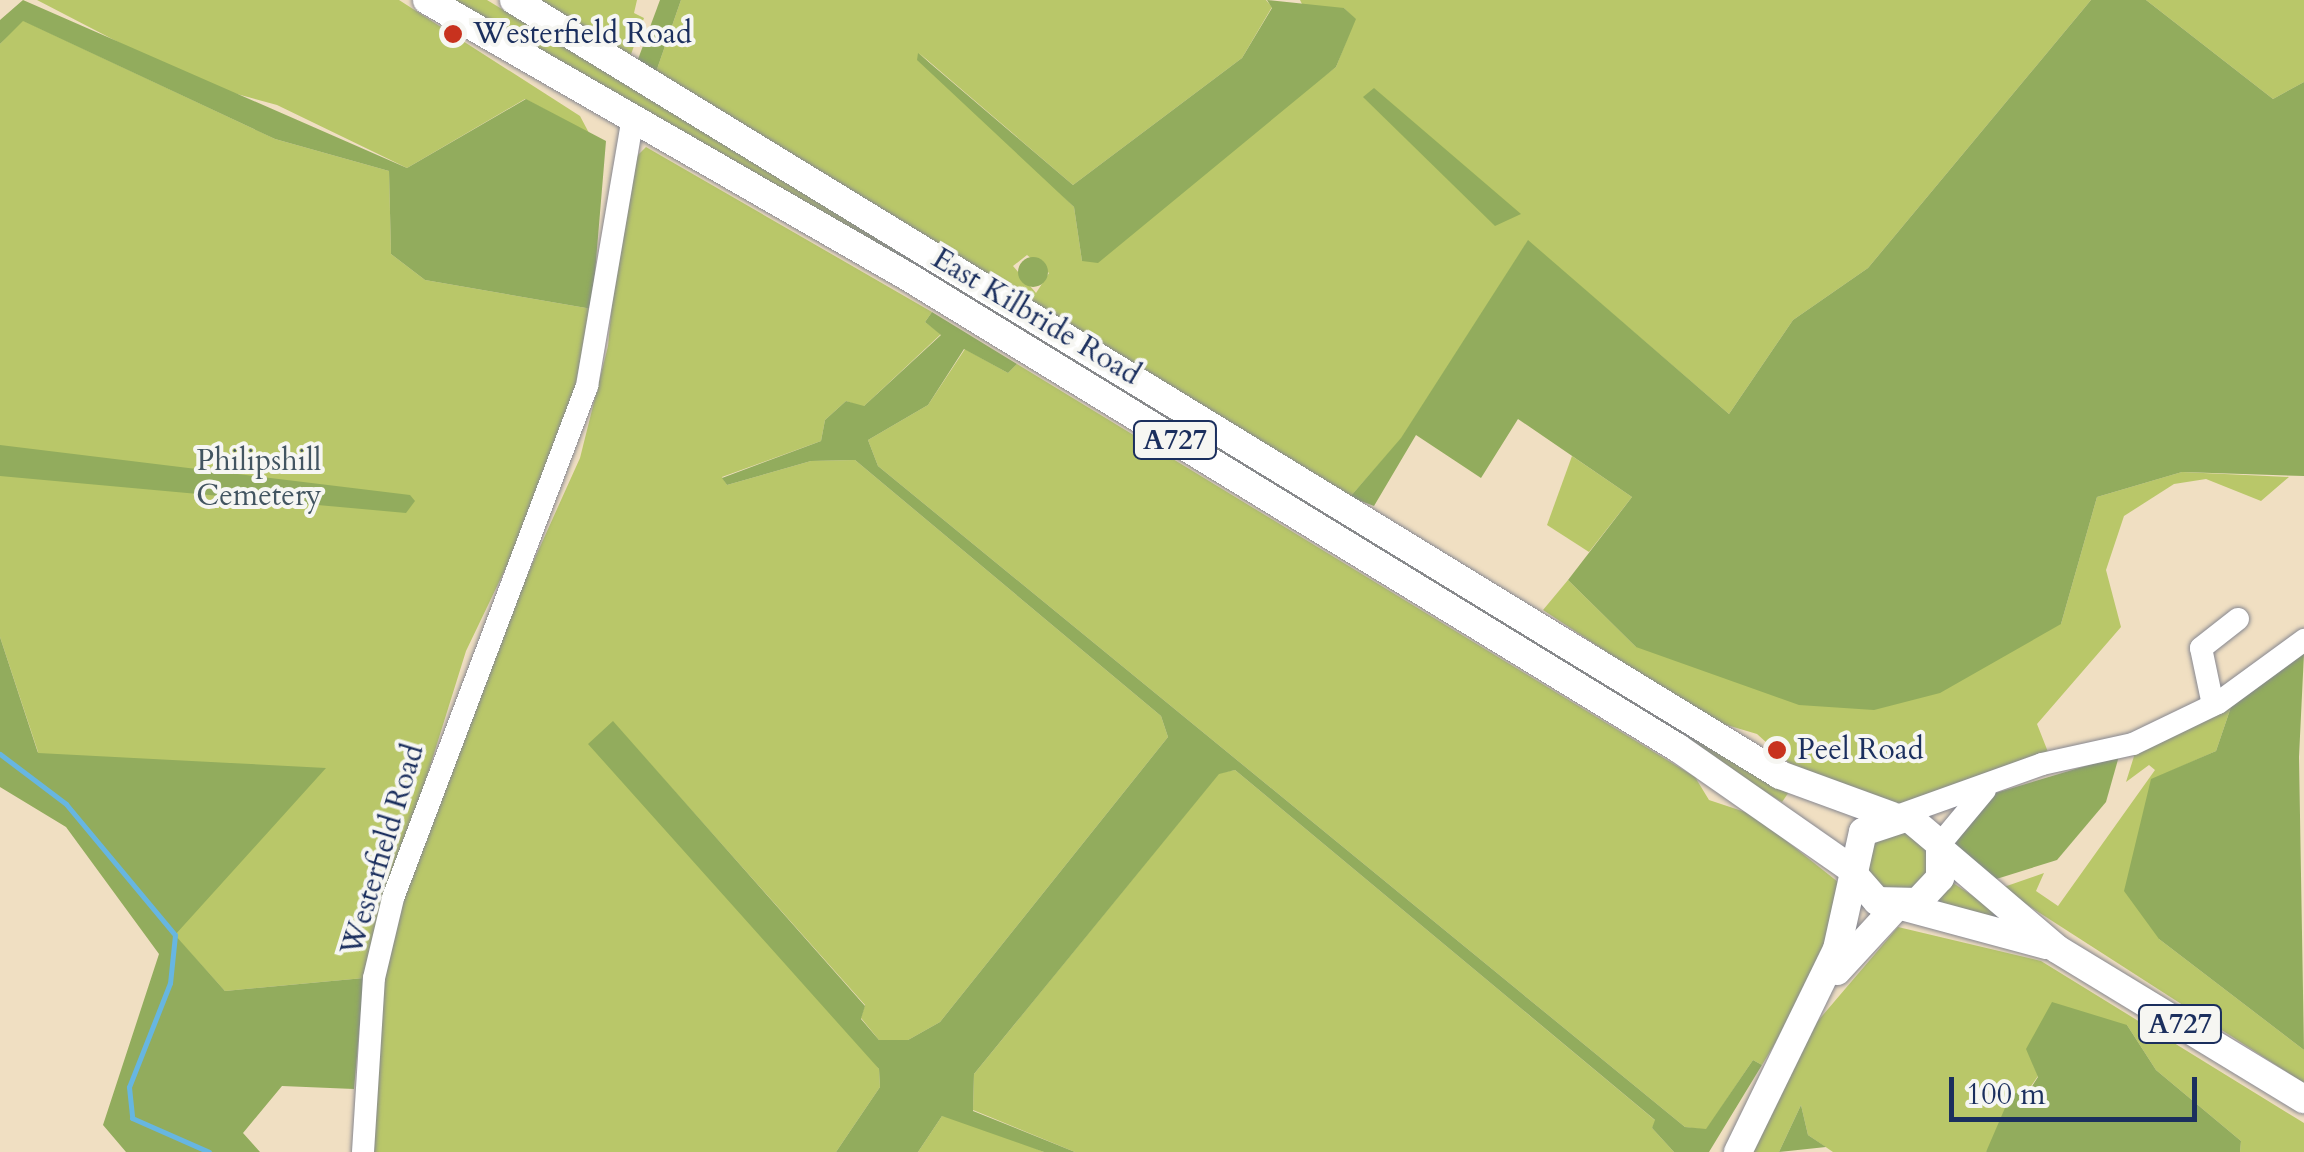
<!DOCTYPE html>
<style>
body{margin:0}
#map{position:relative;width:2304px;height:1152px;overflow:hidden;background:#f0dfc2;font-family:Cardo,serif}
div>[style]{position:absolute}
.green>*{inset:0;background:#b9c769}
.round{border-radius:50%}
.forest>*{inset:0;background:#92ac5d}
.stream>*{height:5px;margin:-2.5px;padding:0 2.5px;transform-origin:2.5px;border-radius:2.5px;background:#67b6e1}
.roads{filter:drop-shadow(0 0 2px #868790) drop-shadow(0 0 2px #868790)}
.minor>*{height:22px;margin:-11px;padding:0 11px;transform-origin:11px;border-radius:11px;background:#fff}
.major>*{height:28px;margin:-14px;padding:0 14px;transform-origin:14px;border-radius:14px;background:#fff}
.dots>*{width:28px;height:28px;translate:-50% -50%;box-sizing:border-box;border:5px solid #f6f6f2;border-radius:50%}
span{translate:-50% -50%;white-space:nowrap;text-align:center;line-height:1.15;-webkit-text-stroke:8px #f6f6f2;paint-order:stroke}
.shield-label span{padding:2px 8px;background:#f6f6f2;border:2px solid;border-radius:8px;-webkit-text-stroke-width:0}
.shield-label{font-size:28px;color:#1b2f5e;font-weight:700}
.poi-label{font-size:30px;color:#1b2f5e}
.left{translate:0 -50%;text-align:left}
.street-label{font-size:30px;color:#1b2f5e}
.park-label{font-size:30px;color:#425561}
.scale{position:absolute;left:1949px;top:1077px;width:248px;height:45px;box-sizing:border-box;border:5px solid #1b2f5e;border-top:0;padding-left:12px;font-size:30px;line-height:35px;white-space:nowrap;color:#1b2f5e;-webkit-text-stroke:8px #f6f6f2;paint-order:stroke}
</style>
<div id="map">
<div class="green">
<i style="clip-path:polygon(37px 0,399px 0,580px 116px,589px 133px,525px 99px,407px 168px,277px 105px,197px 83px)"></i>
<i style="clip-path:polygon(445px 0,487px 0,1789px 792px,1782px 802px)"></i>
<i style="clip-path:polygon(527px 0,637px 0,634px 13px,644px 18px,629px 60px)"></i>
<i style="clip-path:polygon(evenodd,681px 0,1266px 0,1272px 7px,1242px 58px,1073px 185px,919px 53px,1074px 207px,1082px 261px,1336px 67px,1355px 19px,1344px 8px,1305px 10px,1300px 0,2091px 0,1868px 268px,1793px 320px,1729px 414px,1528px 241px,1401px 439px,1350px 497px,656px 72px,681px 0,1027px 255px,1049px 273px,1036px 293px,1013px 266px,1027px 255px)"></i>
<i style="clip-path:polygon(2146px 0,2304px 0,2304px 82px,2273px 99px)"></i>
<i style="clip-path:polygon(22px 20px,275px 139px,389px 171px,391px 254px,425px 280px,592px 309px,560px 455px,466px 651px,364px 978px,225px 991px,0 743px,38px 752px,0 637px,0 44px)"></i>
<i style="clip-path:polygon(646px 147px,932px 312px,925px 322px,941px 334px,863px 407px,846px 401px,825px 420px,821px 441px,722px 477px,727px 485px,811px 461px,855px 460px,1161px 716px,1168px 737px,940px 1022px,908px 1040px,879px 1040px,861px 1018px,865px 1005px,613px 722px,879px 1069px,880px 1087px,836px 1152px,371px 1152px,376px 1005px,398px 915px,493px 651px,580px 458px,608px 346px,625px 168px)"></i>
<i style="clip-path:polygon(965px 349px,1008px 373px,1017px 364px,1695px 777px,1709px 800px,1754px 815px,1838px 882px,1827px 958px,1762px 1065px,1753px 1060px,1706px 1130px,1685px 1127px,878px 466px,868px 440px,928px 405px)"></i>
<i style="clip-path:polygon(1572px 456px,1632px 497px,1589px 552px,1547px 525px)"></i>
<i style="clip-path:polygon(2182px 472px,2289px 477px,2261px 501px,2206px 479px,2174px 484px,2124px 516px,2106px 570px,2121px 627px,2037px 724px,2048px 752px,1903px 805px,1800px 773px,1757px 734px,1710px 720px,1543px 610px,1568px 580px,1636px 647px,2061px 624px,2097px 497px)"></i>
<i style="clip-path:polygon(2231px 707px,2216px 751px,2151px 780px,2159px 939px,2304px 1050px,2304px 1083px,2001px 888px,2044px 873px,2036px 891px,2058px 906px,2155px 770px,2149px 765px,2126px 782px,2135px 753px)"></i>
<i style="clip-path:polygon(1235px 770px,1656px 1121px,1652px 1128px,1674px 1152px,1075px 1152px,973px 1110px,974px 1074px,1219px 773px)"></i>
<i class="round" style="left:1868px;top:831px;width:62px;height:62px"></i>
<i style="clip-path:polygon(1950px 881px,2027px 931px,1930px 908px)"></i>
<i style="clip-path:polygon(1898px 927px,2041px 961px,2304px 1123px,2304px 1152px,2240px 1152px,2241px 1141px,2156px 1070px,2127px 1025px,2041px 1029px,2027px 1049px,2038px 1076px,1986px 1152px,1833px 1152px,1808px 1135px,1801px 1105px,1779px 1152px,1753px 1152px,1805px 1036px)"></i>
<i style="clip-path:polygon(942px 1116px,963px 1118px,1044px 1152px,918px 1152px)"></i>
</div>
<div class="forest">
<i style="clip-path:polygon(23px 0,407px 168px,526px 99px,606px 141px,592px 309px,425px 280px,391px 254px,389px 171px,275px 139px,23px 21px,0 44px,0 20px)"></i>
<i style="clip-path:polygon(660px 0,681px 0,656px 72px,637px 62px)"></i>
<i style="clip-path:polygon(1267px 0,1344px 8px,1356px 19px,1336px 67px,1098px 263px,1082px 261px,1074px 207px,917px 60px,918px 53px,1073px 185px,1242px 58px,1272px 8px)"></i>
<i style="clip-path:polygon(2091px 0,2146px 0,2273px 99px,2304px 82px,2304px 476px,2182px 472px,2097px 497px,2061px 624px,1940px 693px,1874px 710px,1799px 705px,1636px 647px,1568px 580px,1632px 497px,1518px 419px,1481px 478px,1416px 435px,1374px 506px,1350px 497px,1401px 438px,1528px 240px,1729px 414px,1793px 320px,1868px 268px)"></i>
<i style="clip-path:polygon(1374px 88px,1521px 214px,1495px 226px,1363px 97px)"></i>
<i class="round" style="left:1018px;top:257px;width:30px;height:30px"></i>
<i style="clip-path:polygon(932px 312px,1017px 364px,1008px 373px,964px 349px,928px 405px,868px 440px,878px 466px,1685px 1127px,1706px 1129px,1753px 1060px,1762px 1065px,1709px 1152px,1674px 1152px,1652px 1128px,1655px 1120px,1235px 770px,1219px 774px,974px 1074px,973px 1111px,1075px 1152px,1044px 1152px,942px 1116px,918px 1152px,836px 1152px,880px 1087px,879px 1069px,588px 744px,613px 721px,865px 1006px,861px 1019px,879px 1040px,908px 1040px,940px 1022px,1168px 737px,1161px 716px,855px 460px,811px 461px,727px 485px,722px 478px,821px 441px,825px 420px,846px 401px,864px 406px,941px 335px,925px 322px)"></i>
<i style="clip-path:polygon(0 445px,410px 495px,415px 501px,406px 513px,0 476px)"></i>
<i style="clip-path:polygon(0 637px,38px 753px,326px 768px,175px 935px,225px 991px,364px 978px,354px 1089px,282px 1086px,243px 1133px,260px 1152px,126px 1152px,103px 1125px,159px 954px,66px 827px,0 787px)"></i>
<i style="clip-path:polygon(2304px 653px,2299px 757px,2304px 1050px,2159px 939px,2124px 891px,2151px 779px,2216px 751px,2231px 707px)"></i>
<i style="clip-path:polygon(2119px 756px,2106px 802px,2057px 860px,1990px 881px,1957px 851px,1954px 838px,1989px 795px)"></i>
<i style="clip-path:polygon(2052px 1002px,2127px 1025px,2156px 1070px,2241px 1141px,2240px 1152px,1986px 1152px,2011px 1094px,2029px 1091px,2038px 1077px,2026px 1049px)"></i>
<i style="clip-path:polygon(1801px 1105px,1808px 1135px,1826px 1147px,1779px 1152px)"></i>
</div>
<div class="stream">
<i style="left:0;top:754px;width:83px;rotate:37.1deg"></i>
<i style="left:66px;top:804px;width:170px;rotate:50.2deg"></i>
<i style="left:175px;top:935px;width:48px;rotate:95.9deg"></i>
<i style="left:170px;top:983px;width:112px;rotate:111.5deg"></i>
<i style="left:129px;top:1087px;width:31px;rotate:84deg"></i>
<i style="left:132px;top:1118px;width:84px;rotate:23.8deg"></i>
</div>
<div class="roads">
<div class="minor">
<i style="left:2213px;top:705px;width:58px;rotate:-101.9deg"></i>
<i style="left:2201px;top:648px;width:47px;rotate:-38.1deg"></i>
<i style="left:1897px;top:816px;width:154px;rotate:-19.7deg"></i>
<i style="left:2042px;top:764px;width:93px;rotate:-12.4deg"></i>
<i style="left:2133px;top:744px;width:94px;rotate:-25.8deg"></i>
<i style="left:2218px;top:703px;width:107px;rotate:-36.2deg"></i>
<i style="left:1940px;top:844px;width:70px;rotate:-50.2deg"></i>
<i style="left:363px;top:1152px;width:174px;rotate:-86.4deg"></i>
<i style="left:374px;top:978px;width:82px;rotate:-76.6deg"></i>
<i style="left:393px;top:898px;width:548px;rotate:-69.25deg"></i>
<i style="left:587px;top:386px;width:272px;rotate:-80.3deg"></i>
</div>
<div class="major">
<i style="left:427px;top:0;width:557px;rotate:29.92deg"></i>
<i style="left:910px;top:278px;width:900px;rotate:31.47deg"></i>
<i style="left:1678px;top:748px;width:213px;rotate:34.9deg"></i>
<i style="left:514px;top:0;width:1484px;rotate:31.47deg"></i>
<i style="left:1780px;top:775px;width:119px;rotate:20.1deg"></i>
<i style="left:1942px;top:851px;width:151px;rotate:40.4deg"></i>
<i style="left:2057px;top:949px;width:289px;rotate:31.3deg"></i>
<i style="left:1905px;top:907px;width:146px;rotate:15.1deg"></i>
<i style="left:1837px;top:971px;width:88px;rotate:-47.3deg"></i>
<i style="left:1738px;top:1152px;width:226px;rotate:-64deg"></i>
<i style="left:1837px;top:949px;width:120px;rotate:-77.5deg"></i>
<i style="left:1863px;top:832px;width:47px;rotate:-18.4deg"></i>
<i style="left:1908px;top:817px;width:42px;rotate:40.2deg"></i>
<i style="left:1940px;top:844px;width:34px;rotate:90deg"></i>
<i style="left:1940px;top:878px;width:33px;rotate:133deg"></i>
<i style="left:1918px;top:902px;width:41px;rotate:-178.6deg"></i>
<i style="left:1877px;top:901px;width:33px;rotate:-131deg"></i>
</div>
</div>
<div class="dots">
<i style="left:453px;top:34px;background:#c8321e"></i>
<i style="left:1777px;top:750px;background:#c8321e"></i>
</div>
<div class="shield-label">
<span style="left:1175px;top:440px">A727</span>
<span style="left:2180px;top:1024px">A727</span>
</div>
<div class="poi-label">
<span class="left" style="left:473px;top:34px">Westerfield Road</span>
<span class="left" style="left:1797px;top:750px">Peel Road</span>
</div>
<div class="street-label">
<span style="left:1036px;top:317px;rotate:31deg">East Kilbride Road</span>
<span style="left:383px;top:850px;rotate:-73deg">Westerfield Road</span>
</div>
<div class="park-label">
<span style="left:259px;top:478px">Philipshill<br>Cemetery</span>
</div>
<div class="scale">100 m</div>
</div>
